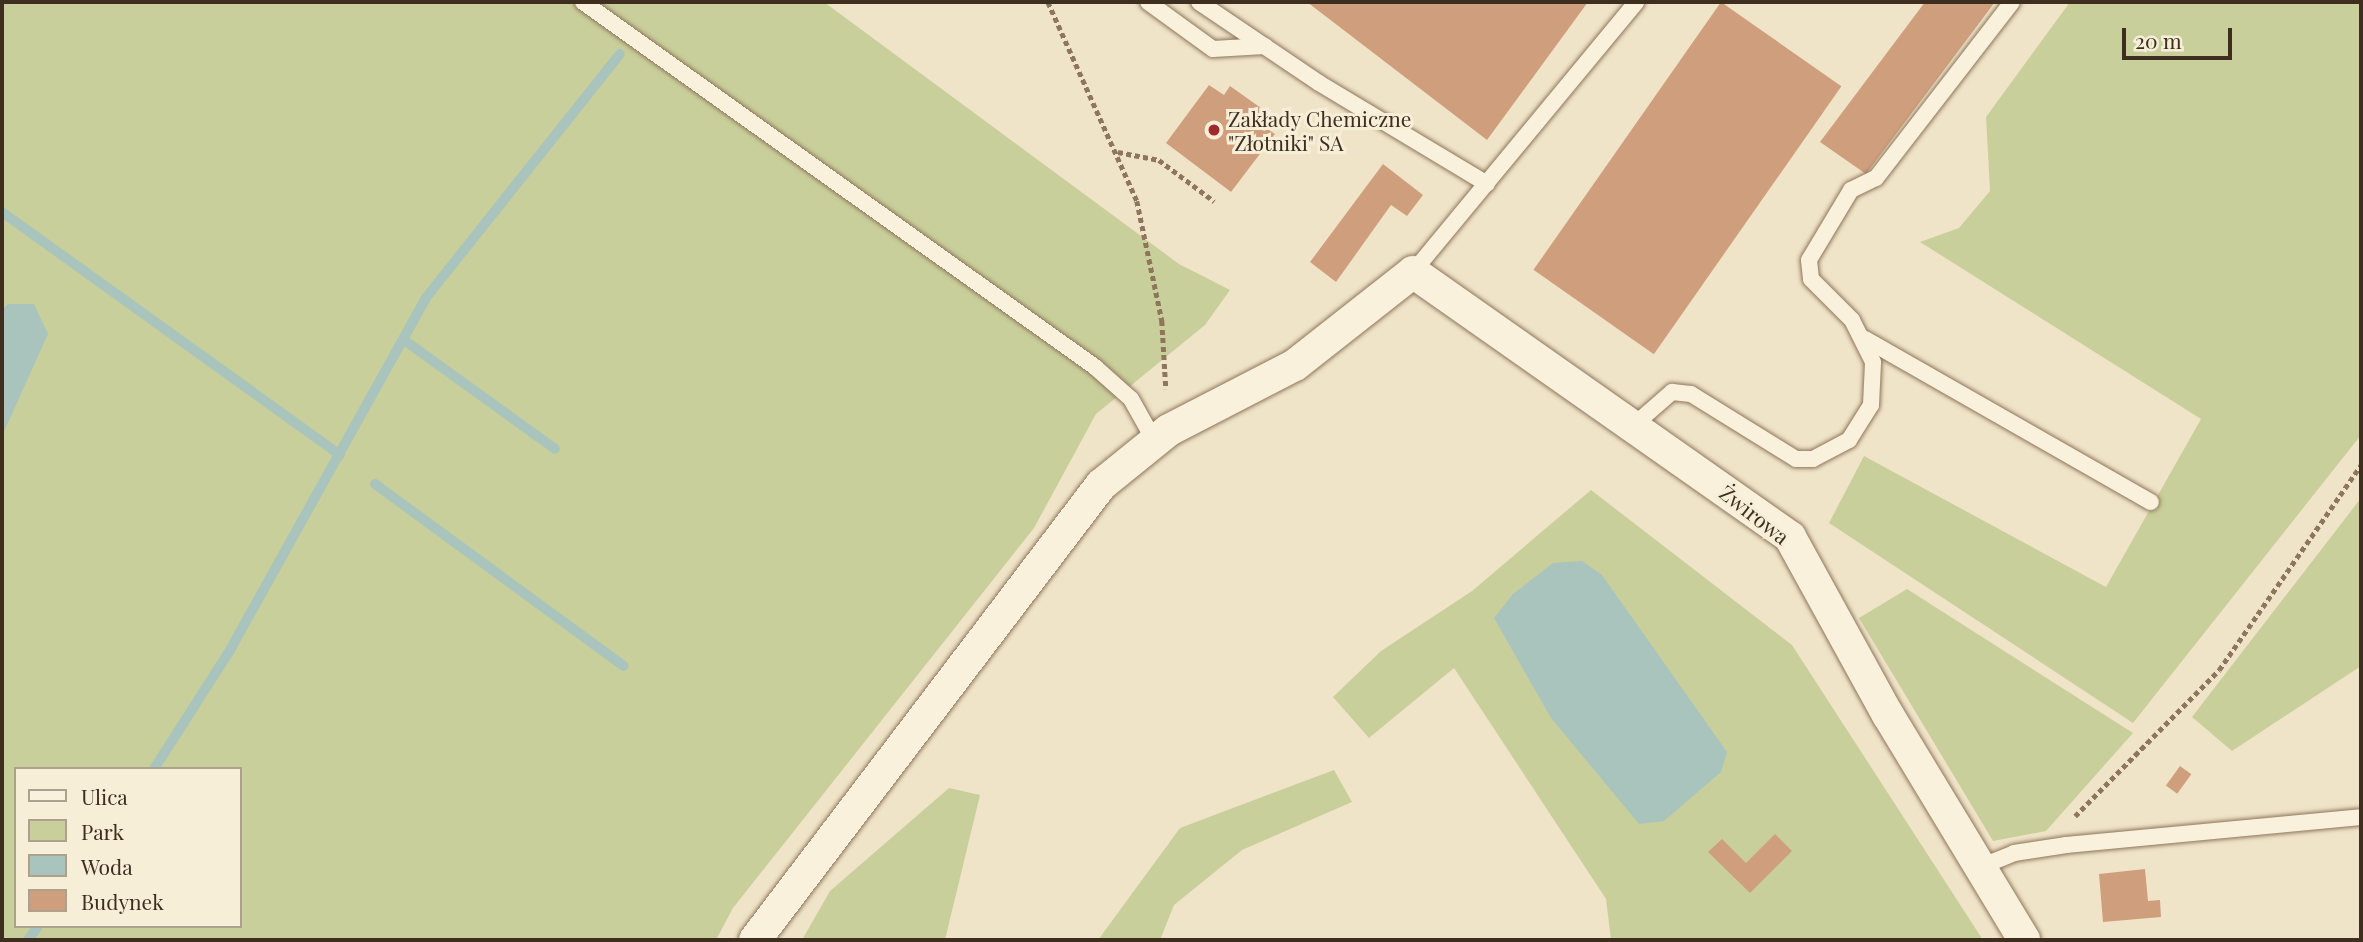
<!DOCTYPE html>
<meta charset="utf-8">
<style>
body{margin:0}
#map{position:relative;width:2363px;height:942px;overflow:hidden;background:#f0e4c8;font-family:"Playfair Display",serif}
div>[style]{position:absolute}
.green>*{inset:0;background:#c9cf9b}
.water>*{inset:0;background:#a9c4bc}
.stream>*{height:10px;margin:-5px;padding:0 5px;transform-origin:5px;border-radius:5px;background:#a9c4bc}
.building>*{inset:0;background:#cf9f7d;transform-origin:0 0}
.path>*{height:4.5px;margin-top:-2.25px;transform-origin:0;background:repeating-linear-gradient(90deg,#8d765c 0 5px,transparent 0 8.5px)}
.roads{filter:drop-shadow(0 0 2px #8d765c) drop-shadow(0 0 2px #8d765c)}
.lane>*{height:16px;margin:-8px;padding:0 8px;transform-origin:8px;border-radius:8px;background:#faf1dc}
.street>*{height:32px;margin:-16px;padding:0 16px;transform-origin:16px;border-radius:16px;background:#faf1dc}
.dots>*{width:19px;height:19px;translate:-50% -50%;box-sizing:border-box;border:4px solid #f7eed8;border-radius:50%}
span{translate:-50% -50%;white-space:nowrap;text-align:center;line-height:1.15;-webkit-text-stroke:6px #f7eed8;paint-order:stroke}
.poi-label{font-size:21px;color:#3d2e20}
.left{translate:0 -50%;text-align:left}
.street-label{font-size:21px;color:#3d2e20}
.frame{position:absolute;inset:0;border:4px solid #3d2e20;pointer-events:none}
.legend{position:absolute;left:14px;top:767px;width:228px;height:161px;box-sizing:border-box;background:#f7eed8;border:2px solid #ada18e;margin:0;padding:9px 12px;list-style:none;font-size:21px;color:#3d2e20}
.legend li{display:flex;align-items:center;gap:14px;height:35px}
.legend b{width:35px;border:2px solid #ada18e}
.scale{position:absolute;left:2122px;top:28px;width:110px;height:32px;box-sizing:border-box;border:4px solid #3d2e20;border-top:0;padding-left:9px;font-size:21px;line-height:24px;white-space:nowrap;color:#3d2e20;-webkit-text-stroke:5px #f7eed8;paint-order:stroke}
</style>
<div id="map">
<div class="green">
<i style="clip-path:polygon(evenodd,2px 2px,824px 2px,1179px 264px,1230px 290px,1205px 325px,1096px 414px,1034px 528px,733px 908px,716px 940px,2px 940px,2px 2px,16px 769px,240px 769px,240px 926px,16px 926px,16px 769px)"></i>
<i style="clip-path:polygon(2070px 2px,2361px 2px,2361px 435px,2133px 723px,1829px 523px,1864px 456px,2106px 587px,2201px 419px,1920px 242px,1959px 228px,1990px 191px,1986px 117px)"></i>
<i style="clip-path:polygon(1591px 490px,1792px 645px,1983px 940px,1611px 940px,1606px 899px,1454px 668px,1369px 738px,1333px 697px,1381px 651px,1472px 591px)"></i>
<i style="clip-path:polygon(2361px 498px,2361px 666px,2232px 751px,2192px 717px)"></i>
<i style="clip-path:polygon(1907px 589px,2133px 733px,2046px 831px,1993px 841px,1859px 618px)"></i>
<i style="clip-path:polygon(1334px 770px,1352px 802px,1242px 850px,1174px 905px,1160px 940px,1098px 940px,1180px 828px)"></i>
<i style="clip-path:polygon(949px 788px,980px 795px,945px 940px,802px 940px,830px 891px)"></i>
</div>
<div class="water">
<i style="clip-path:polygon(8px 304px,34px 304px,48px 334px,2px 436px,2px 310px)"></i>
<i style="clip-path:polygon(1582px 561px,1602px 575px,1727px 752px,1721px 772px,1664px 821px,1639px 824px,1551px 718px,1494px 618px,1513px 594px,1553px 563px)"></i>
</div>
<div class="stream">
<i style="left:2px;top:212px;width:416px;rotate:35.7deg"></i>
<i style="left:404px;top:340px;width:186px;rotate:35.8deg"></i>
<i style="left:375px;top:484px;width:308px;rotate:36.2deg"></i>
<i style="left:154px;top:769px;width:141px;rotate:-57.4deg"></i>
<i style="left:230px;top:650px;width:402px;rotate:-60.9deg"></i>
<i style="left:425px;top:299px;width:313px;rotate:-51.5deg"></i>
<i style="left:28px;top:940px;width:17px;rotate:-54deg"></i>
</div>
<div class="building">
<i style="clip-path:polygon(1307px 2px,1588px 2px,1487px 140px)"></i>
<i style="left:1721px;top:2px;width:147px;height:327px;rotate:35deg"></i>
<i style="clip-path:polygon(1925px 2px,1995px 2px,1866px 174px,1820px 142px)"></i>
<i style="clip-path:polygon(1209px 85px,1224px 95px,1230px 86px,1268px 113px,1260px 124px,1275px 134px,1231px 192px,1166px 143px)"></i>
<i style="clip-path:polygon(1383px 164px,1423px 195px,1407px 216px,1391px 205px,1336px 282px,1310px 262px)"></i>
<i style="left:2180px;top:766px;width:14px;height:24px;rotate:36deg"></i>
<i style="clip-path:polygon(1775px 834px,1792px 851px,1750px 893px,1708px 852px,1722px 839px,1746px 863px)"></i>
<i style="clip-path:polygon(2145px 869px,2148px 901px,2160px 900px,2161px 917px,2103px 922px,2099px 874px)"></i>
</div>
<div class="path">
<i style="left:1048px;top:2px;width:218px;rotate:65.9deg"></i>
<i style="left:1137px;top:201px;width:123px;rotate:78.2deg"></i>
<i style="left:1162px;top:321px;width:68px;rotate:86.6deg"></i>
<i style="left:1118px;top:152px;width:42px;rotate:11deg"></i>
<i style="left:1159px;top:160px;width:69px;rotate:36.7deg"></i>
<i style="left:2075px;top:816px;width:205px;rotate:-45.4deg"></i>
<i style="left:2219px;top:670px;width:249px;rotate:-55.3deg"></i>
</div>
<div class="roads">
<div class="lane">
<i style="left:583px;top:2px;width:629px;rotate:35.48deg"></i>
<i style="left:1095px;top:367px;width:48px;rotate:41.6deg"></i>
<i style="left:1131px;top:399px;width:47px;rotate:60.7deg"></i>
<i style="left:1148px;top:2px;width:80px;rotate:35.9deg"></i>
<i style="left:1213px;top:49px;width:52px;rotate:-3.3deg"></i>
<i style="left:1199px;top:2px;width:145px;rotate:34deg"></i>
<i style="left:1319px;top:83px;width:196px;rotate:31deg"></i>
<i style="left:1413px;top:272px;width:350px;rotate:-50.4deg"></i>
<i style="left:1865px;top:339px;width:329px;rotate:29.7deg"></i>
<i style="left:1633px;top:426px;width:52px;rotate:-41.1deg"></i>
<i style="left:1672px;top:392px;width:19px;rotate:6deg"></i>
<i style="left:1691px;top:394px;width:123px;rotate:31.8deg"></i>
<i style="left:1796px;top:459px;width:17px"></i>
<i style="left:1813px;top:459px;width:41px;rotate:-27.8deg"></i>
<i style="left:1849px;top:440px;width:41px;rotate:-57.8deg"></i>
<i style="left:1871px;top:405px;width:43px;rotate:-87.3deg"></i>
<i style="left:1873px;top:362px;width:47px;rotate:-116.6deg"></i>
<i style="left:1852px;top:320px;width:58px;rotate:-135deg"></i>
<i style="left:1811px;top:279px;width:19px;rotate:-96deg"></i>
<i style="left:1809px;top:260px;width:82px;rotate:-59deg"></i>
<i style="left:1851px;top:190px;width:28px;rotate:-26deg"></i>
<i style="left:1876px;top:178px;width:222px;rotate:-52.3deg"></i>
<i style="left:1980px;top:867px;width:37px;rotate:-22deg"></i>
<i style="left:2014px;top:853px;width:53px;rotate:-8.7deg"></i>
<i style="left:2066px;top:845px;width:296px;rotate:-5.4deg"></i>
</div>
<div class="street">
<i style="left:755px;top:940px;width:572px;rotate:-52.75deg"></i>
<i style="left:1101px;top:485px;width:87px;rotate:-39deg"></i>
<i style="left:1169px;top:430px;width:142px;rotate:-27.3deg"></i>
<i style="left:1295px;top:365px;width:150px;rotate:-38.2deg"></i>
<i style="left:1413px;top:272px;width:461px;rotate:35.1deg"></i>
<i style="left:1790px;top:537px;width:203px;rotate:61.2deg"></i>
<i style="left:1888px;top:715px;width:263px;rotate:58.8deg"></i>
</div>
</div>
<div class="dots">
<i style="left:1214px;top:130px;background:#9e2a2b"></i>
</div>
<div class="poi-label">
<span class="left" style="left:1228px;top:130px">Zakłady Chemiczne<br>"Złotniki" SA</span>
</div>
<div class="street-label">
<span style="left:1755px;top:514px;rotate:38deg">Żwirowa</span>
</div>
<div class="frame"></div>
<ul class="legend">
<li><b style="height:9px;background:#faf1dc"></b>Ulica</li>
<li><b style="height:19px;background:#c9cf9b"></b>Park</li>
<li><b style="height:19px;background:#a9c4bc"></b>Woda</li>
<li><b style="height:19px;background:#cf9f7d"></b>Budynek</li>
</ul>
<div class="scale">20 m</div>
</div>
